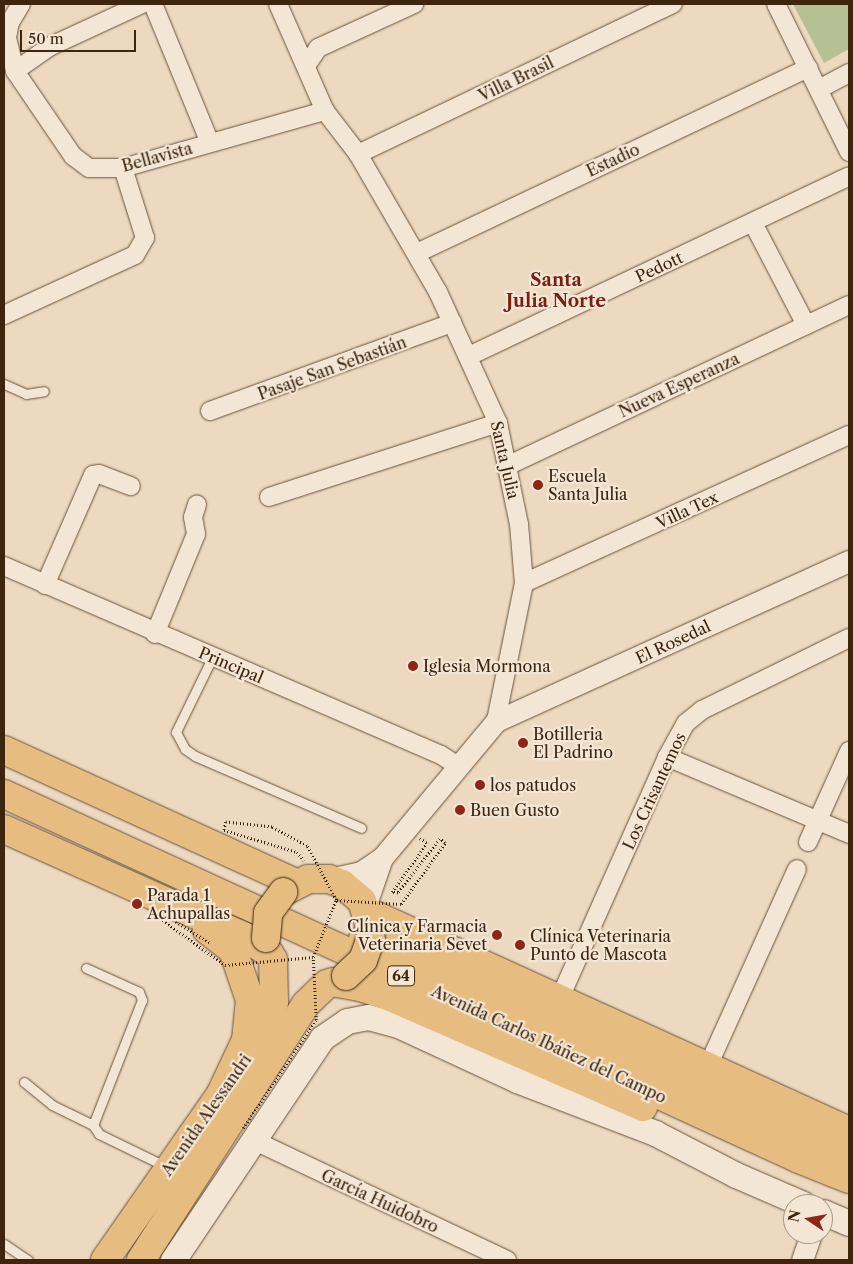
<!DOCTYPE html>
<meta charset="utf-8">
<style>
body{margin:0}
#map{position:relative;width:853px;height:1264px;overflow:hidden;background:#ecd9bf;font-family:"Libre Caslon Text",serif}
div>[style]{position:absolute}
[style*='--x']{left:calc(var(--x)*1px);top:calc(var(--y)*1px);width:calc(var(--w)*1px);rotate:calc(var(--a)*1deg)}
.green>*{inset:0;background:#b5c094}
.path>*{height:2.5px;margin-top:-1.25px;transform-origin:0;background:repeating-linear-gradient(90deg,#3d250e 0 1px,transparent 0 3.5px)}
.roads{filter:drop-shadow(0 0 1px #69523a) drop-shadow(0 0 1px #69523a)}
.service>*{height:9px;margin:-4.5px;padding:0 4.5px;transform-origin:4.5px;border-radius:4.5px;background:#f3e6d5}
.minor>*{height:18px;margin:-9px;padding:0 9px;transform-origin:9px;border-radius:9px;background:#f3e6d5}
.tertiary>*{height:21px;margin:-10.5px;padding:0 10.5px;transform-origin:10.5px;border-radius:10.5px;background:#f3e6d5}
.secondary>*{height:25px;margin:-12.5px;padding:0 12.5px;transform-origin:12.5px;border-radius:12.5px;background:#f3e6d5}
.primary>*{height:28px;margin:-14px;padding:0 14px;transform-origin:14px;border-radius:14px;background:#e6bc80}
.trunk>*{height:28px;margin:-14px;padding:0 14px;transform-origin:14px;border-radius:14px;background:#e6bc80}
.path-bridge>*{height:2.5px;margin-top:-1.25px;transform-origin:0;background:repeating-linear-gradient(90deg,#3d250e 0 1px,transparent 0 3.5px)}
.bridges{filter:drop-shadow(0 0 1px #3d250e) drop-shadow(0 0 1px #3d250e)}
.primary-bridge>*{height:28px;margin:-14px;padding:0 14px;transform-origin:14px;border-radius:14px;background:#e6bc80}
.dots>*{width:14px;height:14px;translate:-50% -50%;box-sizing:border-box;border:2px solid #f3e6d5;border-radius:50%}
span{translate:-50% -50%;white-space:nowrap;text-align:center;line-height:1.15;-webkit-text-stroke:4.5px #f3e6d5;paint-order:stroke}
.shield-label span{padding:1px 4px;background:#f3e6d5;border:1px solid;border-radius:4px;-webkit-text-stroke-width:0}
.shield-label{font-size:15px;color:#3d250e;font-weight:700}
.street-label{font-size:16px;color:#3d250e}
.poi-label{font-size:16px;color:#3d250e}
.left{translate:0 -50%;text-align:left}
.right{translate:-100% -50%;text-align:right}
.neighbourhood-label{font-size:18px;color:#7a1f14;font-weight:700}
.frame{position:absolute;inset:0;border:5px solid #3d250e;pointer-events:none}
.north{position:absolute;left:783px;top:1194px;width:50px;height:50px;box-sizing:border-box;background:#f3e6d5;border:1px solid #aa9985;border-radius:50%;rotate:282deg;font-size:14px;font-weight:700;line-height:20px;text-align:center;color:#3d250e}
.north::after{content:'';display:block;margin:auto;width:18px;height:22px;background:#8f2418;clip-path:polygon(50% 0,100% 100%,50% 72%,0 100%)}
.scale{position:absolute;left:20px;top:30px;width:116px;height:22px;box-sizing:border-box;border:2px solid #3d250e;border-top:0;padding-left:6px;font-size:15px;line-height:18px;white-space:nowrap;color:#3d250e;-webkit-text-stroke:4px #f3e6d5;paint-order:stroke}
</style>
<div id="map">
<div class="green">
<i style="clip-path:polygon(793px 4px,849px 4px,849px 49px,824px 63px)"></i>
</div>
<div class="path">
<i style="--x:420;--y:838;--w:9;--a:36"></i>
<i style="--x:297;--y:852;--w:11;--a:49"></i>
</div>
<div class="roads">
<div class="service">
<i style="--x:4;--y:384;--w:24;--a:24"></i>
<i style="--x:26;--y:394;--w:18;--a:-9"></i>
<i style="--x:213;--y:656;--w:85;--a:116"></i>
<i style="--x:176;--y:732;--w:19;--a:62"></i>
<i style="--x:185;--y:749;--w:12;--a:35"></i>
<i style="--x:195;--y:756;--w:181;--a:23.4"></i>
<i style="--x:86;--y:968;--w:58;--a:24.4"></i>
<i style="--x:139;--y:992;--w:9;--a:69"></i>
<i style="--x:142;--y:1000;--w:134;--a:111.4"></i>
<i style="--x:93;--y:1125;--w:11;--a:56"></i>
<i style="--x:99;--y:1134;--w:76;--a:25.9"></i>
<i style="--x:24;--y:1082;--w:36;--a:39"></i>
<i style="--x:52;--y:1105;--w:46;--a:26"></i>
<i style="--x:4;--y:1244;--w:29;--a:34"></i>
</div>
<div class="minor">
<i style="--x:21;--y:4;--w:21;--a:121"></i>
<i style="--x:10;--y:22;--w:16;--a:101"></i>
<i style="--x:7;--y:38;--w:34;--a:76"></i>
<i style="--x:15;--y:71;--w:103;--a:55.7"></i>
<i style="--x:73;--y:156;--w:20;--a:37"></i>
<i style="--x:89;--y:168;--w:34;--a:0"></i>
<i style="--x:123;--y:168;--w:210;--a:-15.8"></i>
<i style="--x:153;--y:4;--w:150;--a:67.7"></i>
<i style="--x:278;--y:4;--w:117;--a:66.3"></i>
<i style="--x:325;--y:111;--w:54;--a:52.5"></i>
<i style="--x:358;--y:154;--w:160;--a:59.9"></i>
<i style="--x:438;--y:292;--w:144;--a:65.4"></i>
<i style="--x:498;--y:423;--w:103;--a:78.3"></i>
<i style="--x:519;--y:524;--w:59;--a:85.2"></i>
<i style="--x:524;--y:583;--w:141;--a:101.5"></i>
<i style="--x:776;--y:4;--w:165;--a:63.7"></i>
<i style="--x:306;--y:66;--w:22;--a:-56"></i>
<i style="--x:318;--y:48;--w:106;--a:-24.6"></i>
<i style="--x:15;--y:71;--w:42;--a:-35.2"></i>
<i style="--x:49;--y:47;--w:102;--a:-24.8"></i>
<i style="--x:819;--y:89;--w:34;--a:-28"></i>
<i style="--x:358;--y:154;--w:349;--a:-25.5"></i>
<i style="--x:753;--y:223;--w:115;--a:62.5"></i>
<i style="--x:417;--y:253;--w:433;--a:-25.3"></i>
<i style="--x:4;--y:315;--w:144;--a:-24.6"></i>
<i style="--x:135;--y:255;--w:20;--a:-60"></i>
<i style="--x:145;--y:238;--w:73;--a:-107.4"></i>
<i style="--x:469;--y:356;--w:420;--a:-25.3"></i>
<i style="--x:210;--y:411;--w:258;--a:-20"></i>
<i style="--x:509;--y:465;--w:376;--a:-25.2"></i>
<i style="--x:269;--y:497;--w:241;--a:-17.9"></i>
<i style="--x:4;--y:566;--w:476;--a:23.4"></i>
<i style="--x:441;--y:755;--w:20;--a:33"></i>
<i style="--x:524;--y:583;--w:357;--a:-24.5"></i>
<i style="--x:45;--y:585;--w:120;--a:-66.4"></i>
<i style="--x:93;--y:475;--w:6;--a:-9"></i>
<i style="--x:99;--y:474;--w:34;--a:21"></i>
<i style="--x:155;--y:634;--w:108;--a:-67.7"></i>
<i style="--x:196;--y:534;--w:17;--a:-100"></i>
<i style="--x:193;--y:517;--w:13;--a:-72"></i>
<i style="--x:667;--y:757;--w:198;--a:22.9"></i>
<i style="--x:808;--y:842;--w:100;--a:-65.7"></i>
<i style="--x:559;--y:1000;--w:266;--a:-66"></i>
<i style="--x:667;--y:757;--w:39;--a:-61"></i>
<i style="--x:686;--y:723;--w:21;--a:-39"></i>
<i style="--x:702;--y:710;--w:164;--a:-26.1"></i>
<i style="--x:708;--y:1066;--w:216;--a:-65.7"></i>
<i style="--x:253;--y:1140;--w:281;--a:25.3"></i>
</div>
<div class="tertiary">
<i style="--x:329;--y:879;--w:33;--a:-12"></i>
<i style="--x:361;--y:872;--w:25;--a:-34"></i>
<i style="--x:382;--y:858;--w:178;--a:-50.2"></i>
<i style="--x:496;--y:721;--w:388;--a:-24.4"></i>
<i style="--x:365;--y:907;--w:52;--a:-70.9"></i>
<i style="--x:802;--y:1260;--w:28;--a:-71"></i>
</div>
<div class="secondary">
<i style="--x:823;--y:1212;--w:28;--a:23"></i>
<i style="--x:173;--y:1260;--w:267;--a:-56.1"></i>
<i style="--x:322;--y:1038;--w:30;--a:-34"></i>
<i style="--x:347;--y:1021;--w:21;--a:-11"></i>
<i style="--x:368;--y:1017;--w:31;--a:15"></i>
<i style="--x:398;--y:1025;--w:131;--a:24.8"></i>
<i style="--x:517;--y:1080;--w:148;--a:21"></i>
<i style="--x:655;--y:1133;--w:91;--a:27.4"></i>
<i style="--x:736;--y:1175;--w:73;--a:23.4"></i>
</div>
<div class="primary">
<i style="--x:283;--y:892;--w:28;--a:-27"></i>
<i style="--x:308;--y:879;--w:21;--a:0"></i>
<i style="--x:329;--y:879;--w:14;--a:21"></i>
<i style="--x:342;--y:884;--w:26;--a:40"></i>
<i style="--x:362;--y:901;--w:30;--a:73"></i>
<i style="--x:368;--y:912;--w:529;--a:24.48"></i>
<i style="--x:105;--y:1260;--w:262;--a:-55.1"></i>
<i style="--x:255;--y:1045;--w:47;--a:-66.2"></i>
<i style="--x:274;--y:1002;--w:43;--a:-91.3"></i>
<i style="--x:141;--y:1260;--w:305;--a:-57.2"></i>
<i style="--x:306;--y:1004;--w:29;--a:-44"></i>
</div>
<div class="trunk">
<i style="--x:4;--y:750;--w:321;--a:24.5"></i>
<i style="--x:4;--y:794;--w:875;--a:24.66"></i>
<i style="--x:799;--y:1159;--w:54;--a:21.8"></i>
<i style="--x:4;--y:829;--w:264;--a:24.1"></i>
<i style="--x:245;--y:937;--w:30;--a:34"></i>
<i style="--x:207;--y:930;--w:33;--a:38"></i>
<i style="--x:233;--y:950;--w:53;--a:71.2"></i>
<i style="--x:250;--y:1000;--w:40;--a:95.7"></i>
<i style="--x:246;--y:1040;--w:71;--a:115.1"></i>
<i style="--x:363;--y:939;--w:531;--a:23.77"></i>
<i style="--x:332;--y:982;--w:28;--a:10"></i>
<i style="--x:360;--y:987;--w:32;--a:18"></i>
<i style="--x:390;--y:997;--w:276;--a:23.5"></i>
</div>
</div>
<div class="path-bridge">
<i style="--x:337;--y:900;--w:64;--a:3.6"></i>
<i style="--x:401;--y:904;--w:75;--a:-54.2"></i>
<i style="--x:445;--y:843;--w:6;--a:-141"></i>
<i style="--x:440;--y:839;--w:68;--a:127.9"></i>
<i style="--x:398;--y:893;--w:6;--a:-171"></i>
<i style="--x:392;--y:892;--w:60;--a:-54.5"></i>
<i style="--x:209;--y:943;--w:58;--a:-147.7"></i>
<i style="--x:160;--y:912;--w:5;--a:127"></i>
<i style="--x:157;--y:916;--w:84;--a:35.8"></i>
<i style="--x:225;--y:965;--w:88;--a:-5.2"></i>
<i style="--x:313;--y:957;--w:61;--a:-68"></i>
<i style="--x:336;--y:900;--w:61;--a:-118.2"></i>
<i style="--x:307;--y:846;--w:40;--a:-152"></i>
<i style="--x:272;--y:827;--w:46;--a:-173.8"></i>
<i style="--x:226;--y:822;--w:8;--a:104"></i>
<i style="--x:224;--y:830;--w:76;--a:16.8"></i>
<i style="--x:243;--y:1128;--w:130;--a:-55.9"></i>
<i style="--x:316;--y:1020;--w:63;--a:-92.7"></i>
</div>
<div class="bridges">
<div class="primary-bridge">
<i style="--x:266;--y:938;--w:25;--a:-85"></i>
<i style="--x:268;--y:913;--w:26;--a:-54"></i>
<i style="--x:346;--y:976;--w:23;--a:-43"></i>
<i style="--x:363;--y:960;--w:23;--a:-70"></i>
</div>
</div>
<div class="dots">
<i style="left:538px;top:485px;background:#8f2418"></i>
<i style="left:413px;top:666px;background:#8f2418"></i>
<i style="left:523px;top:743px;background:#8f2418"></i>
<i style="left:480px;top:785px;background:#8f2418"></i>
<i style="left:460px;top:810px;background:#8f2418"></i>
<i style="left:137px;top:904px;background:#8f2418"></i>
<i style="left:497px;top:935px;background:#8f2418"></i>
<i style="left:520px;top:945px;background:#8f2418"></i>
</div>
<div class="shield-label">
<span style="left:401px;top:976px">64</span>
</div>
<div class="street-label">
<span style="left:516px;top:79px;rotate:-26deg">Villa Brasil</span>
<span style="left:157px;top:157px;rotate:-15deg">Bellavista</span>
<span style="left:613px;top:160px;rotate:-25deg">Estadio</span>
<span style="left:659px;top:267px;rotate:-25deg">Pedott</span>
<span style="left:332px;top:368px;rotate:-20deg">Pasaje San Sebastián</span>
<span style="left:679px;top:385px;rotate:-25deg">Nueva Esperanza</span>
<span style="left:505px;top:460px;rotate:77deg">Santa Julia</span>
<span style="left:687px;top:510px;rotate:-25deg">Villa Tex</span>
<span style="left:673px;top:642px;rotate:-25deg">El Rosedal</span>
<span style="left:231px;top:665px;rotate:23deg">Principal</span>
<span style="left:654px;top:791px;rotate:-65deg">Los Crisantemos</span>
<span style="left:549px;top:1044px;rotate:25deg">Avenida Carlos Ibáñez del Campo</span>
<span style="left:206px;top:1115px;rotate:-55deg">Avenida Alessandri</span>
<span style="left:380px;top:1201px;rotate:25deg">García Huidobro</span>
</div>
<div class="poi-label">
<span class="left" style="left:548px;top:485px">Escuela<br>Santa Julia</span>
<span class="left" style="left:423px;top:666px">Iglesia Mormona</span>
<span class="left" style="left:533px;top:743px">Botilleria<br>El Padrino</span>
<span class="left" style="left:490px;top:785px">los patudos</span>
<span class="left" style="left:470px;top:810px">Buen Gusto</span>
<span class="left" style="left:147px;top:904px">Parada 1<br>Achupallas</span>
<span class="right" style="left:487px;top:935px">Clínica y Farmacia<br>Veterinaria Sevet</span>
<span class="left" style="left:530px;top:945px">Clínica Veterinaria<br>Punto de Mascota</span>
</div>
<div class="neighbourhood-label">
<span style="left:556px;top:291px">Santa<br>Julia Norte</span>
</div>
<div class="frame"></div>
<div class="north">N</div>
<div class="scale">50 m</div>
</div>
